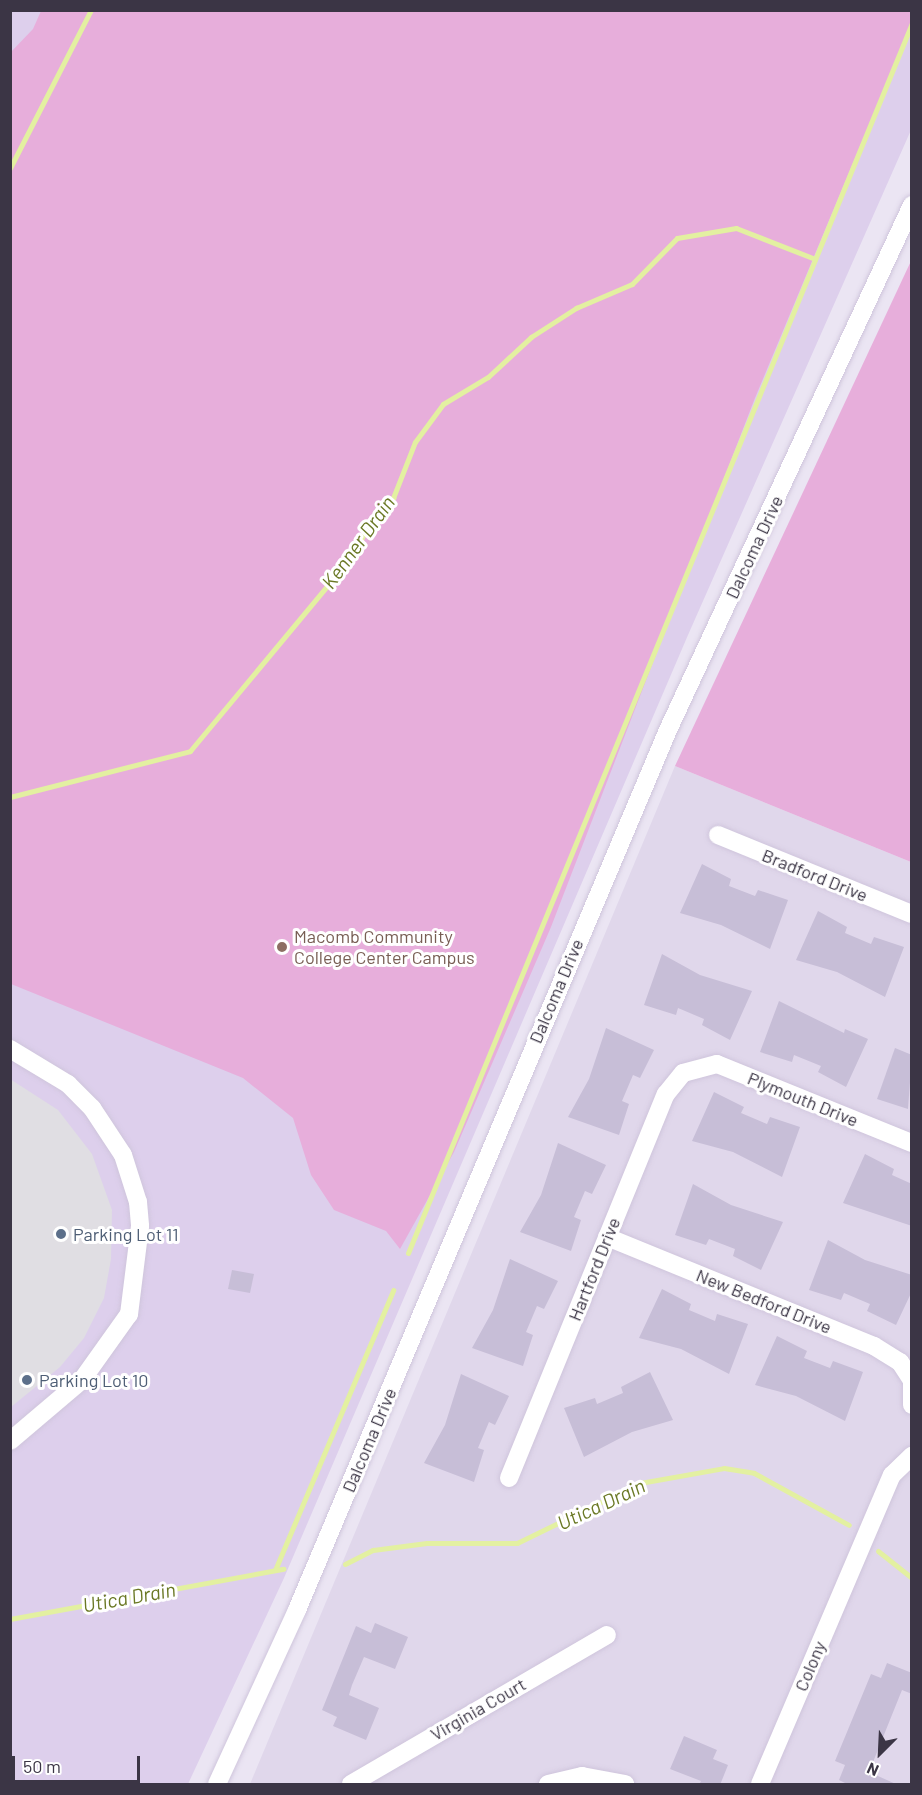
<!DOCTYPE html>
<style>
body{margin:0}
#map{position:relative;width:922px;height:1795px;overflow:hidden;background:#ebe5f3;font-family:Barlow,sans-serif}
div>[style]{position:absolute}
[style*='--x']{left:calc(var(--x)*1px);top:calc(var(--y)*1px);width:calc(var(--w)*1px);rotate:calc(var(--a)*1deg)}
.residential>*{inset:0;background:#e0d7eb}
.education>*{inset:0;background:#ddcfec}
.green>*{inset:0;background:#e7aedb}
.parking>*{inset:0;background:#e0dee3}
.stream>*{height:5px;margin:-2.5px;padding:0 2.5px;transform-origin:2.5px;border-radius:2.5px;background:#e3f0a1}
.building>*{inset:0;background:#c7bed7}
.roads{filter:drop-shadow(0 0 2px #cfc5dc) drop-shadow(0 0 2px #cfc5dc)}
.minor>*{height:18px;margin:-9px;padding:0 9px;transform-origin:9px;border-radius:9px;background:#fff}
.dots>*{width:16px;height:16px;translate:-50% -50%;box-sizing:border-box;border:3px solid #fff;border-radius:50%}
span{translate:-50% -50%;white-space:nowrap;text-align:center;line-height:1.15;-webkit-text-stroke:6px #fff;paint-order:stroke}
.street-label{font-size:18px;color:#3b3545}
.education-label{font-size:18px;color:#785e54}
.left{translate:0 -50%;text-align:left}
.service-label{font-size:18px;color:#4e5e75}
.water-label{font-size:20px;color:#6a7824;font-style:italic}
.frame{position:absolute;inset:0;border:12px solid #3b3545;pointer-events:none}
.north{position:absolute;left:850px;top:1723px;width:60px;height:60px;-webkit-text-stroke:4px #fff;paint-order:stroke;rotate:204deg;font-size:16px;font-weight:700;line-height:24px;text-align:center;color:#3b3545}
.north::after{content:'';display:block;margin:auto;width:21px;height:27px;background:#3b3545;clip-path:polygon(50% 0,100% 100%,50% 72%,0 100%)}
.scale{position:absolute;left:12px;top:1756px;width:128px;height:27px;box-sizing:border-box;border:3px solid #3b3545;border-top:0;padding-left:8px;font-size:18px;line-height:21px;white-space:nowrap;color:#3b3545;-webkit-text-stroke:4px #fff;paint-order:stroke}
</style>
<div id="map">
<div class="residential">
<i style="clip-path:polygon(675px 766px,911px 862px,911px 1784px,250px 1784px)"></i>
</div>
<div class="education">
<i style="clip-path:polygon(11px 11px,911px 11px,911px 130px,688px 635px,284px 1578px,188px 1784px,11px 1784px)"></i>
</div>
<div class="green">
<i style="clip-path:polygon(41px 11px,911px 11px,911px 24px,755px 398px,551px 927px,454px 1152px,400px 1249px,386px 1231px,334px 1210px,311px 1175px,293px 1118px,243px 1078px,11px 984px,10px 53px,33px 29px)"></i>
<i style="clip-path:polygon(911px 261px,911px 862px,675px 766px)"></i>
</div>
<div class="parking">
<i style="clip-path:polygon(10px 1079px,58px 1110px,92px 1154px,112px 1210px,111px 1259px,104px 1298px,84px 1338px,60px 1367px,11px 1407px)"></i>
</div>
<div class="stream">
<i style="--x:10;--y:168;--w:178;--a:-62.9"></i>
<i style="--x:10;--y:797;--w:186;--a:-14.3"></i>
<i style="--x:190;--y:751;--w:255;--a:-50.3"></i>
<i style="--x:353;--y:555;--w:33;--a:-63"></i>
<i style="--x:368;--y:526;--w:38;--a:-48"></i>
<i style="--x:393;--y:498;--w:60;--a:-68.6"></i>
<i style="--x:415;--y:442;--w:47;--a:-53.6"></i>
<i style="--x:443;--y:404;--w:52;--a:-31"></i>
<i style="--x:488;--y:377;--w:59;--a:-42.9"></i>
<i style="--x:531;--y:337;--w:54;--a:-32.8"></i>
<i style="--x:576;--y:308;--w:61;--a:-23.2"></i>
<i style="--x:632;--y:284;--w:64;--a:-45.6"></i>
<i style="--x:677;--y:238;--w:60;--a:-9.6"></i>
<i style="--x:736;--y:228;--w:85;--a:21.4"></i>
<i style="--x:408;--y:1253;--w:1329;--a:-67.72"></i>
<i style="--x:878;--y:1551;--w:43;--a:38.5"></i>
<i style="--x:345;--y:1564;--w:31;--a:-27"></i>
<i style="--x:373;--y:1550;--w:54;--a:-7.4"></i>
<i style="--x:427;--y:1543;--w:90;--a:0"></i>
<i style="--x:517;--y:1543;--w:137;--a:-26"></i>
<i style="--x:640;--y:1483;--w:85;--a:-10.1"></i>
<i style="--x:724;--y:1468;--w:30;--a:9"></i>
<i style="--x:754;--y:1473;--w:108;--a:28.7"></i>
<i style="--x:275;--y:1570;--w:304;--a:-67.1"></i>
<i style="--x:10;--y:1619;--w:278;--a:-10.4"></i>
</div>
<div class="building">
<i style="clip-path:polygon(702px 864px,731px 879px,729px 886px,755px 896px,758px 890px,788px 900px,770px 949px,721px 925px,680px 913px)"></i>
<i style="clip-path:polygon(818px 911px,847px 927px,845px 933px,871px 944px,874px 937px,904px 947px,885px 997px,837px 972px,796px 960px)"></i>
<i style="clip-path:polygon(662px 954px,700px 975px,752px 991px,730px 1040px,702px 1025px,704px 1019px,678px 1008px,676px 1015px,644px 1005px)"></i>
<i style="clip-path:polygon(779px 1001px,844px 1033px,845px 1029px,868px 1039px,846px 1087px,818px 1072px,821px 1066px,794px 1055px,792px 1062px,760px 1052px)"></i>
<i style="clip-path:polygon(606px 1028px,654px 1050px,640px 1078px,633px 1075px,622px 1101px,629px 1104px,619px 1135px,568px 1117px,589px 1079px)"></i>
<i style="clip-path:polygon(895px 1048px,912px 1055px,908px 1109px,877px 1099px)"></i>
<i style="clip-path:polygon(714px 1092px,744px 1107px,741px 1113px,767px 1124px,770px 1117px,800px 1127px,782px 1177px,733px 1152px,692px 1141px)"></i>
<i style="clip-path:polygon(558px 1143px,606px 1165px,592px 1194px,585px 1191px,574px 1217px,581px 1220px,571px 1251px,520px 1232px,541px 1195px)"></i>
<i style="clip-path:polygon(865px 1154px,894px 1169px,892px 1175px,912px 1184px,912px 1226px,843px 1203px)"></i>
<i style="clip-path:polygon(693px 1184px,731px 1205px,783px 1222px,761px 1270px,733px 1256px,735px 1249px,709px 1239px,706px 1245px,675px 1235px)"></i>
<i style="clip-path:polygon(828px 1240px,865px 1260px,912px 1275px,912px 1291px,896px 1325px,867px 1311px,870px 1304px,844px 1293px,841px 1300px,809px 1290px)"></i>
<i style="clip-path:polygon(510px 1259px,558px 1281px,544px 1309px,537px 1306px,526px 1332px,533px 1335px,523px 1366px,472px 1348px,493px 1310px)"></i>
<i style="clip-path:polygon(232px 1270px,254px 1274px,250px 1293px,228px 1289px)"></i>
<i style="clip-path:polygon(662px 1289px,691px 1304px,689px 1310px,715px 1321px,717px 1314px,748px 1324px,729px 1374px,681px 1349px,639px 1338px)"></i>
<i style="clip-path:polygon(777px 1336px,807px 1351px,804px 1358px,830px 1368px,833px 1361px,863px 1372px,845px 1421px,796px 1396px,755px 1385px)"></i>
<i style="clip-path:polygon(650px 1372px,673px 1420px,632px 1432px,584px 1457px,564px 1408px,595px 1398px,597px 1404px,623px 1393px,621px 1387px)"></i>
<i style="clip-path:polygon(461px 1374px,509px 1396px,495px 1425px,489px 1422px,478px 1448px,484px 1450px,474px 1482px,424px 1463px,445px 1425px)"></i>
<i style="clip-path:polygon(375px 1623px,408px 1637px,395px 1669px,364px 1657px,352px 1685px,349px 1695px,379px 1708px,366px 1740px,333px 1726px,337px 1717px,322px 1710px,356px 1626px,371px 1633px)"></i>
<i style="clip-path:polygon(887px 1663px,912px 1673px,912px 1694px,902px 1690px,869px 1772px,898px 1785px,849px 1785px,839px 1780px,845px 1765px,835px 1761px,871px 1674px,881px 1678px)"></i>
<i style="clip-path:polygon(684px 1736px,717px 1750px,713px 1759px,728px 1765px,720px 1785px,699px 1785px,701px 1781px,670px 1769px)"></i>
</div>
<div class="roads">
<div class="minor">
<i style="--x:718;--y:835;--w:209;--a:22.2"></i>
<i style="--x:10;--y:1049;--w:68;--a:31.1"></i>
<i style="--x:68;--y:1084;--w:34;--a:45"></i>
<i style="--x:92;--y:1108;--w:56;--a:56.6"></i>
<i style="--x:123;--y:1155;--w:49;--a:72.3"></i>
<i style="--x:138;--y:1202;--w:24;--a:85"></i>
<i style="--x:140;--y:1226;--w:89;--a:97.1"></i>
<i style="--x:129;--y:1314;--w:81;--a:125.5"></i>
<i style="--x:82;--y:1380;--w:94;--a:139.7"></i>
<i style="--x:607;--y:1237;--w:288;--a:22.2"></i>
<i style="--x:874;--y:1346;--w:31;--a:32"></i>
<i style="--x:900;--y:1362;--w:20;--a:57"></i>
<i style="--x:912;--y:1380;--w:25;--a:90"></i>
<i style="--x:509;--y:1478;--w:415;--a:-67.8"></i>
<i style="--x:666;--y:1094;--w:27;--a:-51"></i>
<i style="--x:683;--y:1073;--w:35;--a:-15"></i>
<i style="--x:717;--y:1064;--w:210;--a:22.1"></i>
<i style="--x:217;--y:1784;--w:192;--a:-65.3"></i>
<i style="--x:297;--y:1610;--w:955;--a:-67.14"></i>
<i style="--x:668;--y:730;--w:579;--a:-65.07"></i>
<i style="--x:351;--y:1784;--w:296;--a:-30.2"></i>
<i style="--x:548;--y:1784;--w:35;--a:-13"></i>
<i style="--x:582;--y:1776;--w:44;--a:10.5"></i>
<i style="--x:760;--y:1784;--w:336;--a:-66.9"></i>
<i style="--x:892;--y:1475;--w:28;--a:-44"></i>
</div>
</div>
<div class="dots">
<i style="left:282px;top:947px;background:#8d6e63"></i>
<i style="left:61px;top:1234px;background:#5c6f8a"></i>
<i style="left:27px;top:1380px;background:#5c6f8a"></i>
</div>
<div class="street-label">
<span style="left:754px;top:547px;rotate:-65deg">Dalcoma Drive</span>
<span style="left:815px;top:875px;rotate:22deg">Bradford Drive</span>
<span style="left:556px;top:991px;rotate:-67deg">Dalcoma Drive</span>
<span style="left:803px;top:1099px;rotate:22deg">Plymouth Drive</span>
<span style="left:594px;top:1269px;rotate:-68deg">Hartford Drive</span>
<span style="left:764px;top:1301px;rotate:22deg">New Bedford Drive</span>
<span style="left:369px;top:1440px;rotate:-67deg">Dalcoma Drive</span>
<span style="left:810px;top:1666px;rotate:-67deg">Colony</span>
<span style="left:478px;top:1709px;rotate:-30deg">Virginia Court</span>
</div>
<div class="education-label">
<span class="left" style="left:294px;top:947px">Macomb Community<br>College Center Campus</span>
</div>
<div class="service-label">
<span class="left" style="left:73px;top:1234px">Parking Lot 11</span>
<span class="left" style="left:39px;top:1380px">Parking Lot 10</span>
</div>
<div class="water-label">
<span style="left:358px;top:542px;rotate:-54deg">Kenner Drain</span>
<span style="left:601px;top:1504px;rotate:-25deg">Utica Drain</span>
<span style="left:129px;top:1597px;rotate:-10deg">Utica Drain</span>
</div>
<div class="frame"></div>
<div class="north">N</div>
<div class="scale">50 m</div>
</div>
